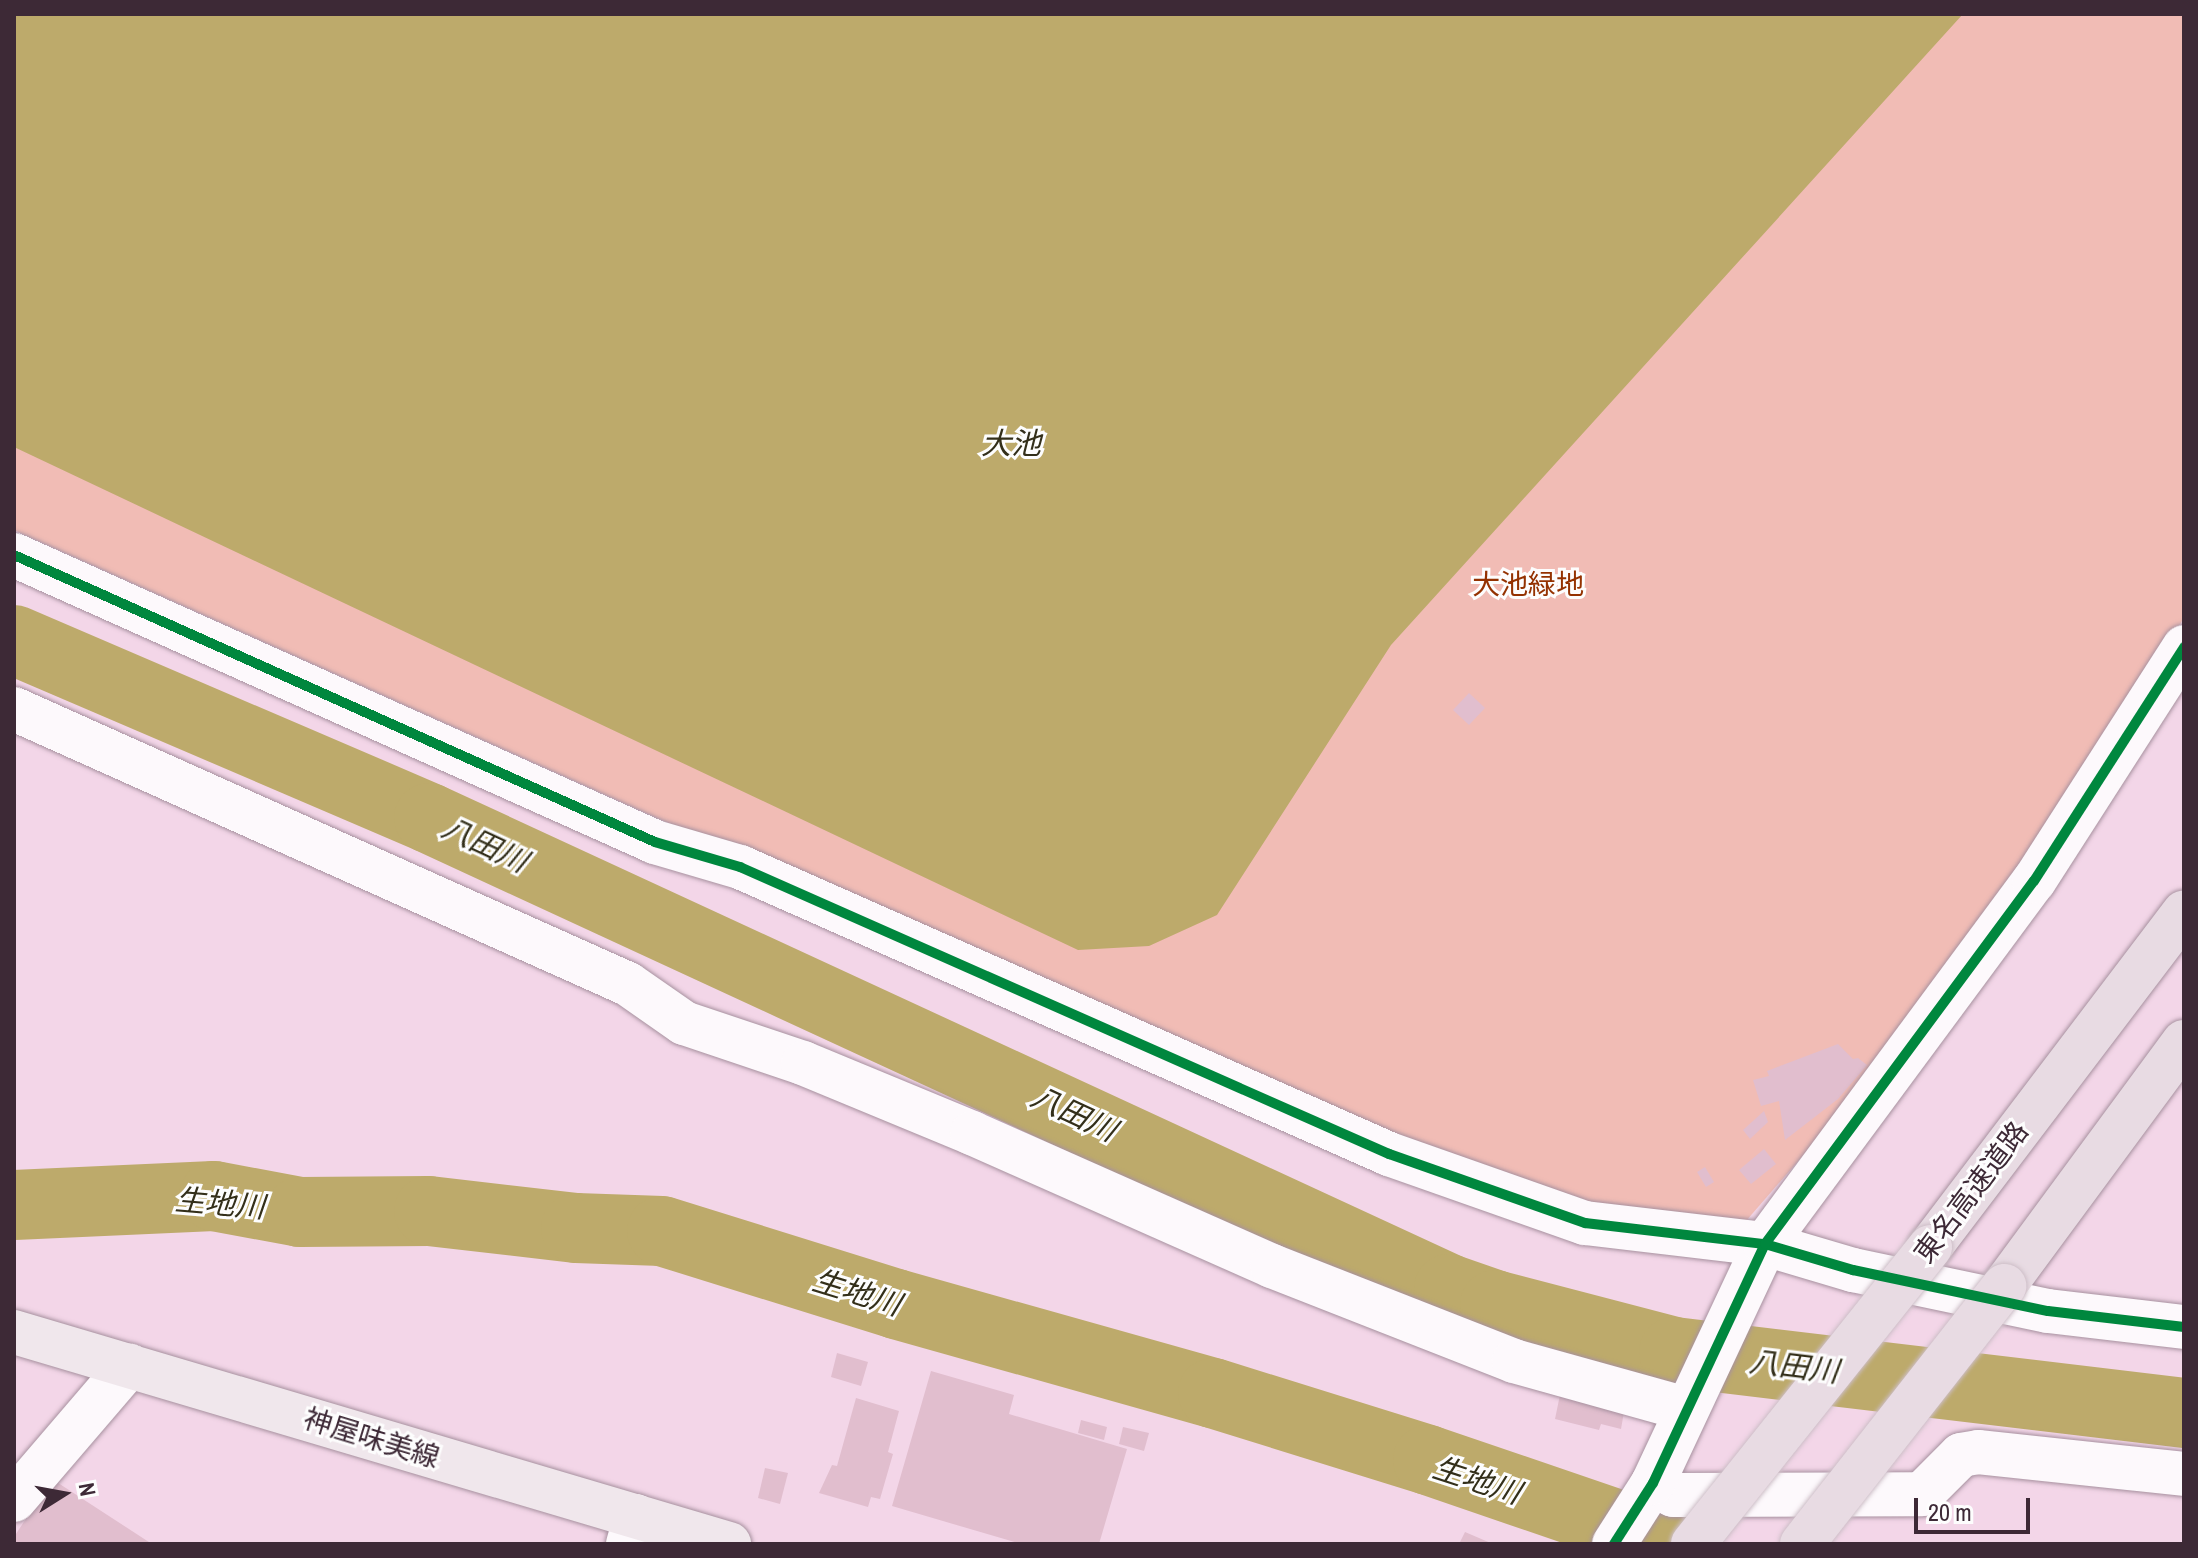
<!DOCTYPE html>
<meta charset="utf-8">
<style>
body{margin:0}
#map{position:relative;width:2198px;height:1558px;overflow:hidden;background:#f3d6e8;font-family:"Archivo Narrow","Noto Sans JP",sans-serif}
div>[style]{position:absolute}
[style*='--x']{left:calc(var(--x)*1px);top:calc(var(--y)*1px);width:calc(var(--w)*1px);rotate:calc(var(--a)*1deg)}
.green>*{inset:0;background:#f1bcb5}
.water>*{inset:0;background:#bdaa6b}
.river>*{height:70px;margin:-35px;padding:0 35px;transform-origin:35px;border-radius:35px;background:#bdaa6b}
.building>*{inset:0;background:#e1bece}
.roads{filter:drop-shadow(0 0 2px #a7919f) drop-shadow(0 0 2px #a7919f)}
.minor>*{height:44px;margin:-22px;padding:0 22px;transform-origin:22px;border-radius:22px;background:#fdf9fc}
.major>*{height:44px;margin:-22px;padding:0 22px;transform-origin:22px;border-radius:22px;background:#f0e7ec}
.highway>*{height:44px;margin:-22px;padding:0 22px;transform-origin:22px;border-radius:22px;background:#e8dbe3}
.bridges{filter:drop-shadow(0 0 2px #cdbec7) drop-shadow(0 0 2px #cdbec7)}
.highway-bridge>*{height:44px;margin:-22px;padding:0 22px;transform-origin:22px;border-radius:22px;background:#e8dbe3}
.cycleway>*{height:10px;margin:-5px;padding:0 5px;transform-origin:5px;border-radius:5px;background:#00873e}
span{translate:-50% -50%;white-space:nowrap;text-align:center;line-height:1.15;-webkit-text-stroke:6px #fdfdfd;paint-order:stroke}
.park-label{font-size:28px;color:#943201}
.street-label{font-size:28px;color:#3d2936}
.water-label{font-size:30px;color:#332f1a;font-style:italic}
.frame{position:absolute;inset:0;border:16px solid #3d2936;pointer-events:none}
.north{position:absolute;left:24px;top:1454px;width:80px;height:80px;-webkit-text-stroke:6px #fdfdfd;paint-order:stroke;rotate:79deg;font-size:22px;font-weight:700;line-height:32px;text-align:center;color:#3d2936}
.north::after{content:'';display:block;margin:auto;width:28px;height:36px;background:#3d2936;clip-path:polygon(50% 0,100% 100%,50% 72%,0 100%)}
.scale{position:absolute;left:1914px;top:1498px;width:116px;height:36px;box-sizing:border-box;border:4px solid #3d2936;border-top:0;padding-left:10px;font-size:24px;line-height:28px;white-space:nowrap;color:#3d2936;-webkit-text-stroke:6px #fdfdfd;paint-order:stroke}
</style>
<div id="map">
<div class="green">
<i style="clip-path:polygon(14px 14px,2184px 14px,2184px 618px,2022px 870px,1871px 1077px,1733px 1236px,1587px 1211px,1178px 1051px,14px 530px)"></i>
</div>
<div class="water">
<i style="clip-path:polygon(14px 14px,1963px 14px,1391px 645px,1217px 915px,1149px 946px,1078px 950px,14px 447px)"></i>
</div>
<div class="river">
<i style="--x:14;--y:640;--w:452;--a:23.2"></i>
<i style="--x:429;--y:818;--w:1123;--a:24.79"></i>
<i style="--x:1449;--y:1289;--w:49;--a:19.2"></i>
<i style="--x:1495;--y:1305;--w:185;--a:14.7"></i>
<i style="--x:1674;--y:1352;--w:514;--a:6.82"></i>
<i style="--x:14;--y:1205;--w:200;--a:-2.6"></i>
<i style="--x:214;--y:1196;--w:87;--a:10.5"></i>
<i style="--x:300;--y:1212;--w:129;--a:-0.4"></i>
<i style="--x:429;--y:1211;--w:148;--a:6.6"></i>
<i style="--x:576;--y:1228;--w:86;--a:2"></i>
<i style="--x:662;--y:1231;--w:245;--a:17.3"></i>
<i style="--x:896;--y:1304;--w:329;--a:15.7"></i>
<i style="--x:1213;--y:1393;--w:225;--a:17.3"></i>
<i style="--x:1428;--y:1460;--w:260;--a:18.9"></i>
</div>
<div class="building">
<i style="clip-path:polygon(1469px 693px,1485px 708px,1469px 725px,1453px 710px)"></i>
<i style="clip-path:polygon(1838px 1044px,1853px 1059px,1858px 1058px,1867px 1065px,1838px 1099px,1785px 1140px,1779px 1101px,1761px 1106px,1753px 1080px,1769px 1076px,1767px 1071px)"></i>
<i style="clip-path:polygon(1764px 1111px,1768px 1122px,1750px 1139px,1743px 1130px)"></i>
<i style="clip-path:polygon(1764px 1149px,1776px 1164px,1751px 1184px,1739px 1170px)"></i>
<i style="clip-path:polygon(1705px 1167px,1714px 1182px,1706px 1187px,1697px 1172px)"></i>
<i style="clip-path:polygon(837px 1353px,868px 1362px,861px 1386px,831px 1377px)"></i>
<i style="clip-path:polygon(931px 1371px,1014px 1395px,1009px 1414px,1127px 1449px,1099px 1544px,1021px 1544px,892px 1506px)"></i>
<i style="clip-path:polygon(1561px 1390px,1624px 1412px,1621px 1429px,1601px 1424px,1599px 1430px,1555px 1419px)"></i>
<i style="clip-path:polygon(856px 1398px,899px 1411px,888px 1452px,893px 1454px,880px 1499px,871px 1497px,868px 1507px,819px 1493px,832px 1465px,837px 1466px)"></i>
<i style="clip-path:polygon(1081px 1420px,1107px 1427px,1104px 1440px,1078px 1433px)"></i>
<i style="clip-path:polygon(1123px 1427px,1149px 1433px,1144px 1451px,1119px 1444px)"></i>
<i style="clip-path:polygon(765px 1468px,788px 1473px,780px 1504px,758px 1498px)"></i>
<i style="clip-path:polygon(52px 1479px,152px 1544px,14px 1544px,14px 1537px)"></i>
<i style="clip-path:polygon(1465px 1532px,1493px 1544px,1459px 1544px)"></i>
</div>
<div class="roads">
<div class="minor">
<i style="--x:14;--y:555;--w:702;--a:24.12"></i>
<i style="--x:655;--y:842;--w:89;--a:16.4"></i>
<i style="--x:740;--y:867;--w:710;--a:23.86"></i>
<i style="--x:1389;--y:1154;--w:208;--a:19.4"></i>
<i style="--x:1585;--y:1223;--w:181;--a:6.7"></i>
<i style="--x:1765;--y:1244;--w:92;--a:16.5"></i>
<i style="--x:1853;--y:1270;--w:199;--a:11.9"></i>
<i style="--x:2048;--y:1311;--w:137;--a:6.7"></i>
<i style="--x:14;--y:709;--w:673;--a:24.13"></i>
<i style="--x:628;--y:984;--w:68;--a:34.9"></i>
<i style="--x:684;--y:1023;--w:126;--a:18.6"></i>
<i style="--x:803;--y:1063;--w:183;--a:22.5"></i>
<i style="--x:972;--y:1133;--w:328;--a:23.9"></i>
<i style="--x:1272;--y:1266;--w:260;--a:21.4"></i>
<i style="--x:1514;--y:1361;--w:179;--a:15.6"></i>
<i style="--x:1653;--y:1483;--w:23;--a:31"></i>
<i style="--x:1673;--y:1495;--w:249;--a:-0.2"></i>
<i style="--x:1922;--y:1494;--w:55;--a:-45"></i>
<i style="--x:1961;--y:1455;--w:17;--a:-10"></i>
<i style="--x:1978;--y:1452;--w:207;--a:6.1"></i>
<i style="--x:14;--y:1500;--w:177;--a:-49.4"></i>
<i style="--x:628;--y:1544;--w:29;--a:-74"></i>
<i style="--x:1614;--y:1544;--w:72;--a:-57.4"></i>
<i style="--x:1653;--y:1483;--w:264;--a:-64.9"></i>
<i style="--x:1765;--y:1244;--w:452;--a:-53.5"></i>
<i style="--x:2034;--y:881;--w:278;--a:-57.3"></i>
</div>
<div class="major">
<i style="--x:14;--y:1332;--w:746;--a:16.52"></i>
</div>
<div class="highway">
<i style="--x:1930;--y:1247;--w:420;--a:-52.8"></i>
<i style="--x:2004;--y:1286;--w:303;--a:-53.6"></i>
</div>
</div>
<div class="bridges">
<div class="highway-bridge">
<i style="--x:1693;--y:1544;--w:380;--a:-51.4"></i>
<i style="--x:1802;--y:1544;--w:328;--a:-51.9"></i>
</div>
</div>
<div class="cycleway">
<i style="--x:14;--y:555;--w:702;--a:24.12"></i>
<i style="--x:655;--y:842;--w:89;--a:16.4"></i>
<i style="--x:740;--y:867;--w:710;--a:23.86"></i>
<i style="--x:1389;--y:1154;--w:208;--a:19.4"></i>
<i style="--x:1585;--y:1223;--w:181;--a:6.7"></i>
<i style="--x:1765;--y:1244;--w:92;--a:16.5"></i>
<i style="--x:1853;--y:1270;--w:199;--a:11.9"></i>
<i style="--x:2048;--y:1311;--w:137;--a:6.7"></i>
<i style="--x:1614;--y:1544;--w:72;--a:-57.4"></i>
<i style="--x:1653;--y:1483;--w:264;--a:-64.9"></i>
<i style="--x:1765;--y:1244;--w:452;--a:-53.5"></i>
<i style="--x:2034;--y:881;--w:278;--a:-57.3"></i>
</div>
<div class="park-label">
<span style="left:1528px;top:584px">大池緑地</span>
</div>
<div class="street-label">
<span style="left:1971px;top:1192px;rotate:-53deg">東名高速道路</span>
<span style="left:372px;top:1438px;rotate:17deg">神屋味美線</span>
</div>
<div class="water-label">
<span style="left:1011px;top:443px">大池</span>
<span style="left:485px;top:844px;rotate:25deg">八田川</span>
<span style="left:1074px;top:1113px;rotate:25deg">八田川</span>
<span style="left:220px;top:1203px;rotate:5deg">生地川</span>
<span style="left:857px;top:1292px;rotate:17deg">生地川</span>
<span style="left:1794px;top:1366px;rotate:7deg">八田川</span>
<span style="left:1477px;top:1480px;rotate:18deg">生地川</span>
</div>
<div class="frame"></div>
<div class="north">N</div>
<div class="scale">20 m</div>
</div>
